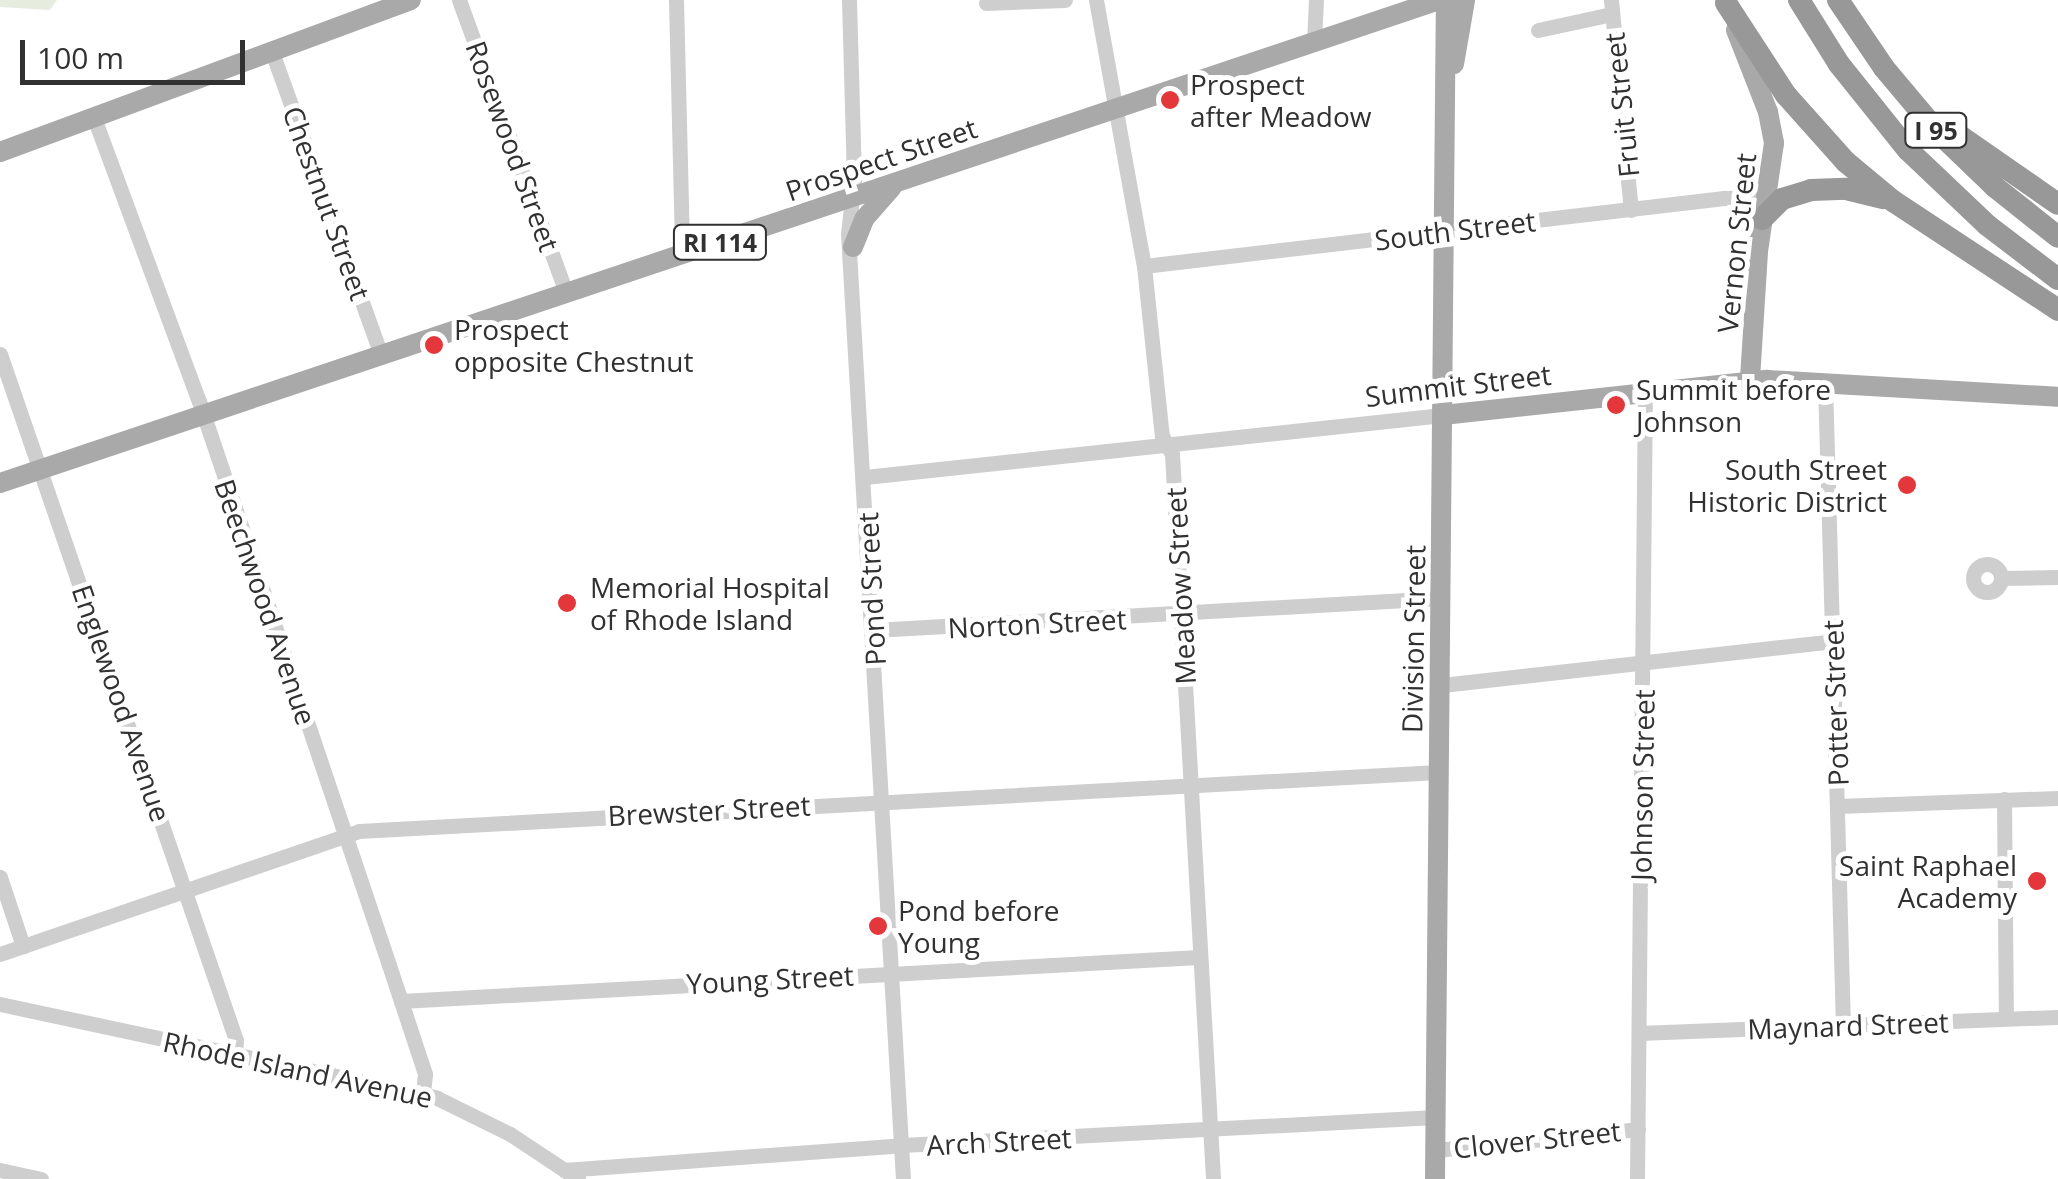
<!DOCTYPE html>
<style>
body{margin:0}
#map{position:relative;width:2058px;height:1179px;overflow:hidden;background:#fff;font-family:"Open Sans",sans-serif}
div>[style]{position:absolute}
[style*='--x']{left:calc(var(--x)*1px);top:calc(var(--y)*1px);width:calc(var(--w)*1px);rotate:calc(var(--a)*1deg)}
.green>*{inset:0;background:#e6eddf}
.minor>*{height:15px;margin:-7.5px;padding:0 7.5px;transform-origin:7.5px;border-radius:7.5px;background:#cecece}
.minor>.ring{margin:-7.5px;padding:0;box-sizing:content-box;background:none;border:15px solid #cecece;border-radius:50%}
.major>*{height:20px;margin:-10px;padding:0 10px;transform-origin:10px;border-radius:10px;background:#a9a9a9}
.highway>*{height:22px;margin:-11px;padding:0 11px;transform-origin:11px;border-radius:11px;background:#989898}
.dots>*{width:28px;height:28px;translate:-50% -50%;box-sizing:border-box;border:5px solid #fff;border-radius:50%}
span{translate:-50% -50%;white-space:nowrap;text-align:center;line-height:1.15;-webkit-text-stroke:10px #fff;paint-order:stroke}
.shield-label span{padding:2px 8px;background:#fff;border:2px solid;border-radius:8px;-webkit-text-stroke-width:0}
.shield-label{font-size:25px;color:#313131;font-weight:700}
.poi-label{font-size:28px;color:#313131}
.left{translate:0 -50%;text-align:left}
.right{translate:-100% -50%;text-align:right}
.street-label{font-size:28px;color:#313131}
.scale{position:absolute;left:20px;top:40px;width:225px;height:45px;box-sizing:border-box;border:5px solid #313131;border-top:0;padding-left:12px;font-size:30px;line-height:35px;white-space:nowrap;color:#313131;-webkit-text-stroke:8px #fff;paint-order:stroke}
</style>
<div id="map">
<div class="green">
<i style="clip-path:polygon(0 0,57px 0,50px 10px,0 7px)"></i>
</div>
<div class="minor">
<i style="--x:459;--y:0;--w:311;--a:69.9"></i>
<i style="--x:676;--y:0;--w:254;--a:88.6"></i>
<i style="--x:849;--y:0;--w:180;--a:88.4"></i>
<i style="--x:854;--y:180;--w:54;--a:96.3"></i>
<i style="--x:848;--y:234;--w:947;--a:86.67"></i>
<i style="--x:1096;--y:0;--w:270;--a:79.8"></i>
<i style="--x:1144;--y:266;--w:171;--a:84"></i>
<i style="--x:1162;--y:436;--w:21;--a:61"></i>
<i style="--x:1172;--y:454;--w:726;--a:86.76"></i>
<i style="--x:1611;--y:0;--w:211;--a:84.6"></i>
<i style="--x:986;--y:3;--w:79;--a:-2.2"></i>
<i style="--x:1538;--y:30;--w:76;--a:-12.2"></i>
<i style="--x:1314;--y:42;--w:42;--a:-87.3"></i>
<i style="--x:272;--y:52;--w:322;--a:70.2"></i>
<i style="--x:93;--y:115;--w:305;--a:69.7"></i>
<i style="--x:199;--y:401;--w:595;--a:71.38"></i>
<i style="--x:389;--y:965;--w:115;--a:71.7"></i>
<i style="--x:425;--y:1074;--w:20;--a:96"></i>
<i style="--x:1144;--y:266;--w:584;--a:-6.69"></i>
<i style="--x:1724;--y:198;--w:43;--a:-1.3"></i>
<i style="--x:0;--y:354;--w:725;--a:71.02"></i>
<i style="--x:236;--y:1040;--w:14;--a:94"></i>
<i style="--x:1825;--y:382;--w:643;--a:88.4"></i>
<i style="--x:865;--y:477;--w:581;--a:-6.12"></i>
<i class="ring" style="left:1973px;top:564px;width:13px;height:13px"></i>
<i style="--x:2002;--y:578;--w:56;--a:-1"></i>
<i style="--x:873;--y:630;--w:569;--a:-3.22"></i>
<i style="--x:1442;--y:685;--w:394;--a:-6.4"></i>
<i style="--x:2004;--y:799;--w:219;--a:89.5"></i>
<i style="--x:1838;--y:806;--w:220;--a:-2.1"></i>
<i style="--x:0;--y:877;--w:73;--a:71.6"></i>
<i style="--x:0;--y:954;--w:379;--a:-18.9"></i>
<i style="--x:359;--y:831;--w:1081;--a:-3.13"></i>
<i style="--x:401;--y:1001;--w:799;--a:-3.16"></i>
<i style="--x:0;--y:1004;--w:447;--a:12.1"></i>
<i style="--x:437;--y:1098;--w:81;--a:26.3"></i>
<i style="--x:510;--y:1134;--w:82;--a:33.5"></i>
<i style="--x:1639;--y:1033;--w:419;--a:-2.2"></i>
<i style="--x:1436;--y:1150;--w:203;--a:-5.9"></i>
<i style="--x:0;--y:1170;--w:42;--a:12.4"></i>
<i style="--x:564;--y:1170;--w:339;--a:-4.2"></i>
<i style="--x:902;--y:1145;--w:534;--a:-3.01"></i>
<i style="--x:1637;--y:1179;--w:787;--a:-89.42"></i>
</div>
<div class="major">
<i style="--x:1736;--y:30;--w:88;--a:68.7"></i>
<i style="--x:1768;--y:112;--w:32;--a:79"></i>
<i style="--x:1774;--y:143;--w:110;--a:98.4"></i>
<i style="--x:1758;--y:252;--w:128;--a:93.6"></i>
<i style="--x:1454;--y:64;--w:65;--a:-80.2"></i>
<i style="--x:0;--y:152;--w:438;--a:-20.3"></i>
<i style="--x:853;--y:247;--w:31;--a:-68"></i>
<i style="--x:865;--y:218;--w:41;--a:-48.9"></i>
<i style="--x:1443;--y:415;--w:326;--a:-6.2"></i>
<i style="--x:1767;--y:380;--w:291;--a:3.3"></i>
<i style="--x:0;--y:483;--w:1518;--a:-18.55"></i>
<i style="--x:1435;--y:1179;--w:1179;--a:-89.47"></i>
</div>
<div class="highway">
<i style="--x:1799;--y:0;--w:75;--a:58"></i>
<i style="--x:1839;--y:64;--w:110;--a:51.3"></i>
<i style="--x:1908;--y:150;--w:109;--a:43.5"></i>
<i style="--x:1987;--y:225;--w:89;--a:37.3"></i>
<i style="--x:1838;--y:0;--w:82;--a:55.9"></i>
<i style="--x:1884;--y:68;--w:81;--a:50"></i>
<i style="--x:1936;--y:130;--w:82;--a:44"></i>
<i style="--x:1995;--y:187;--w:80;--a:38.4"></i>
<i style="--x:1726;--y:3;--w:110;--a:56.9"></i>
<i style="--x:1786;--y:95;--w:90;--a:48.2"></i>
<i style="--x:1846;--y:162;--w:61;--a:39.7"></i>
<i style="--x:1893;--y:201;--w:198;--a:33.4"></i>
<i style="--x:1950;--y:129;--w:131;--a:34.8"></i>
<i style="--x:1762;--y:219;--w:28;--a:-45"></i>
<i style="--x:1782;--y:199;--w:30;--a:-17"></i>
<i style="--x:1811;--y:190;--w:35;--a:-2"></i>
<i style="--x:1846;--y:189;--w:38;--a:14"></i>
</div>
<div class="dots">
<i style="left:1170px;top:100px;background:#e3373b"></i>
<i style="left:434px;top:345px;background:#e3373b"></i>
<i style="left:1616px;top:405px;background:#e3373b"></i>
<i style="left:1907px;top:485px;background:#e3373b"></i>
<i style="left:567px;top:603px;background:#e3373b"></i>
<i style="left:2037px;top:881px;background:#e3373b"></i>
<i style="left:878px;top:926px;background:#e3373b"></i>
</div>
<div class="shield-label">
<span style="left:1936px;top:130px">I 95</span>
<span style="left:720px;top:242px">RI 114</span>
</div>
<div class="poi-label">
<span class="left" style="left:1190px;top:100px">Prospect<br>after Meadow</span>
<span class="left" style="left:454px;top:345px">Prospect<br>opposite Chestnut</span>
<span class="left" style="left:1636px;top:405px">Summit before<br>Johnson</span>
<span class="right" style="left:1887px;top:485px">South Street<br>Historic District</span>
<span class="left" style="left:590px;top:603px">Memorial Hospital<br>of Rhode Island</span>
<span class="right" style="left:2017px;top:881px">Saint Raphael<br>Academy</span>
<span class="left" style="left:898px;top:926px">Pond before<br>Young</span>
</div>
<div class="street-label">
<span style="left:1621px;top:105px;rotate:-96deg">Fruit Street</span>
<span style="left:513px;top:146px;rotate:70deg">Rosewood Street</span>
<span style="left:881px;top:159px;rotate:-19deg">Prospect Street</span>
<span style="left:327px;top:203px;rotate:70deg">Chestnut Street</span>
<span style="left:1455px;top:230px;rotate:-7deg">South Street</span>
<span style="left:1736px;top:243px;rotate:-84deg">Vernon Street</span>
<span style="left:1458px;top:385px;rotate:-7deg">Summit Street</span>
<span style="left:1180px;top:586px;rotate:-93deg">Meadow Street</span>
<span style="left:871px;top:589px;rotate:-93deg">Pond Street</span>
<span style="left:266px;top:602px;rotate:71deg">Beechwood Avenue</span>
<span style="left:1037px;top:623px;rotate:-3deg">Norton Street</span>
<span style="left:1413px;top:639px;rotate:-89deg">Division Street</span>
<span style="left:122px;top:703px;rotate:71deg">Englewood Avenue</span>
<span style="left:1835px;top:703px;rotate:-92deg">Potter Street</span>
<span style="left:1642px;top:785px;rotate:-89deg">Johnson Street</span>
<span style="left:709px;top:810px;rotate:-3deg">Brewster Street</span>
<span style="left:770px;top:979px;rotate:-3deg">Young Street</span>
<span style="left:1848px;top:1025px;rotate:-2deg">Maynard Street</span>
<span style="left:298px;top:1069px;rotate:12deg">Rhode Island Avenue</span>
<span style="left:1537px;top:1139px;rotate:-6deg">Clover Street</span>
<span style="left:999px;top:1141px;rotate:-3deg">Arch Street</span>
</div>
<div class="scale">100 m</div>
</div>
